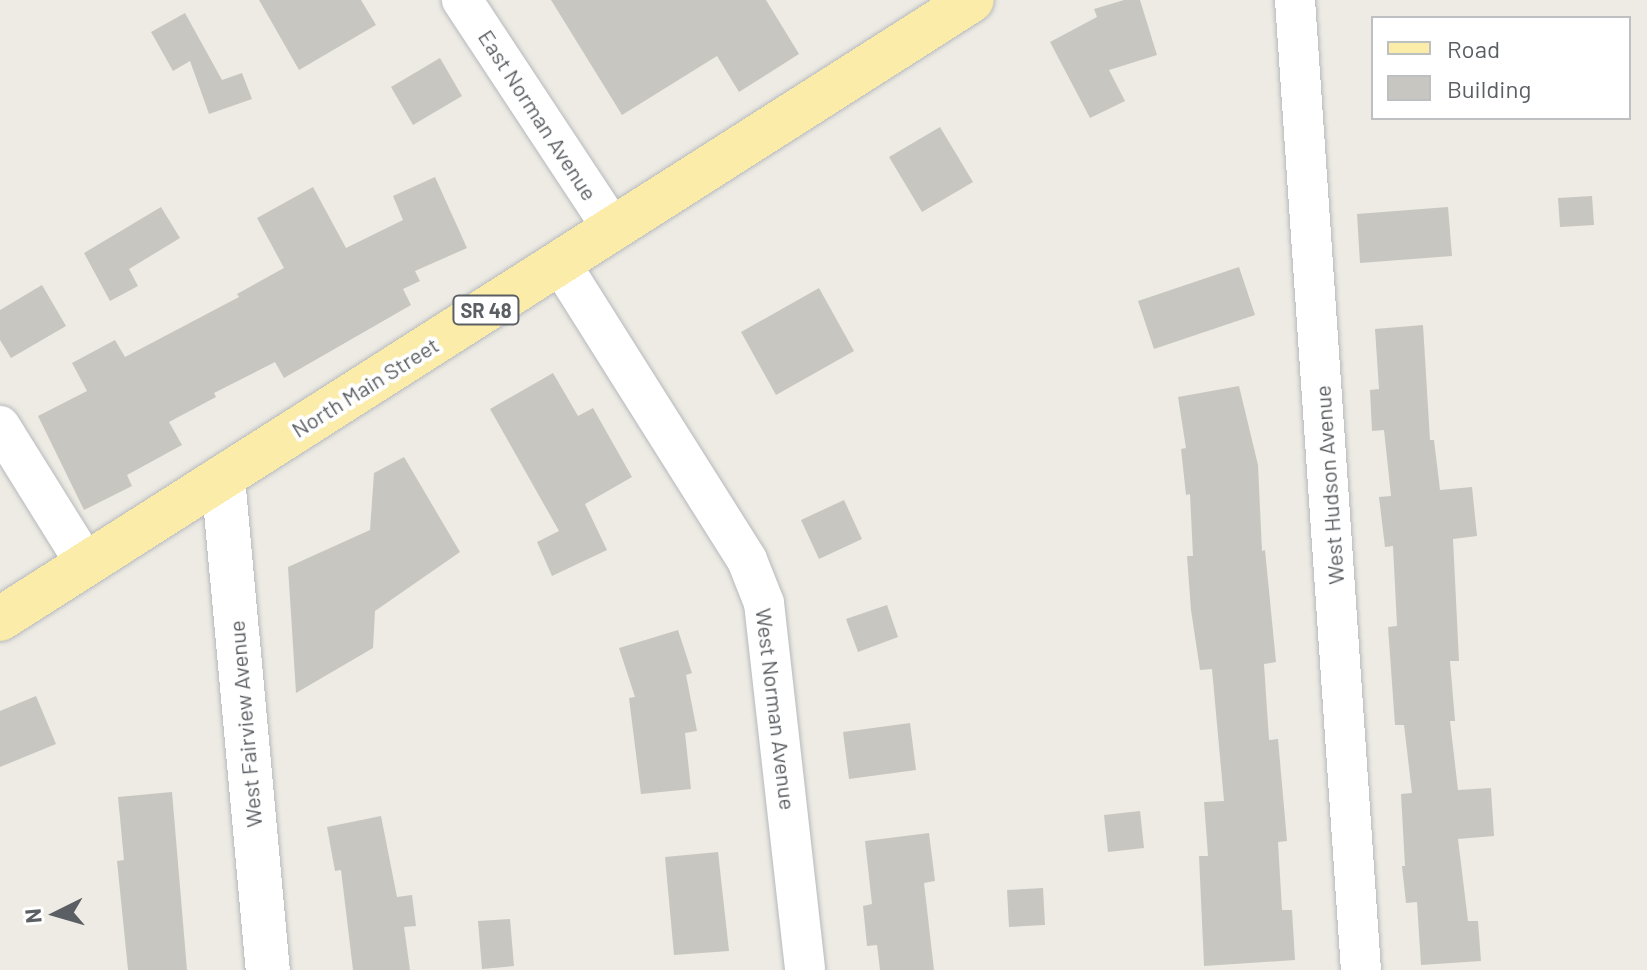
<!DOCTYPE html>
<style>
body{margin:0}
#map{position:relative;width:1647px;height:970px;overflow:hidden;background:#edebe3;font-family:Barlow,sans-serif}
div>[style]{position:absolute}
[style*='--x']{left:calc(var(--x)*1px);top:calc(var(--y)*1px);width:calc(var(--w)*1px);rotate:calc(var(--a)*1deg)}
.building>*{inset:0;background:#c8c6c0}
.roads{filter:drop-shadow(0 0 2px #b6b9bd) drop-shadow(0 0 2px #b6b9bd)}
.minor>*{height:40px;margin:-20px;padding:0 20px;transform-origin:20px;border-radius:20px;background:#fff}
.tertiary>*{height:44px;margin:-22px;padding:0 22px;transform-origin:22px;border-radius:22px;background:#fff}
.primary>*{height:44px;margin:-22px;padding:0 22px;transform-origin:22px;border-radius:22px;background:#fbecaa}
span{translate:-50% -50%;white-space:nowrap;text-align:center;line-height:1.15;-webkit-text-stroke:8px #fff;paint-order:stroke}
.shield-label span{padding:2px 6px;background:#fff;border:2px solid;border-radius:6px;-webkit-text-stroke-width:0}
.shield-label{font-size:20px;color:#5b5f63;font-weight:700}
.street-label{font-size:22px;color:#5b5f63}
.legend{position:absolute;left:1371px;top:16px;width:260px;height:104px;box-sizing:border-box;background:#fff;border:2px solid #bdbfc1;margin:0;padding:10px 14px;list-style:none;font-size:24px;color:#5b5f63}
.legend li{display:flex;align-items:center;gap:16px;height:40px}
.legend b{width:40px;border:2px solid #bdbfc1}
.north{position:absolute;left:16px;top:874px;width:80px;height:80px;-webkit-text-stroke:6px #fff;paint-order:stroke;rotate:265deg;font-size:22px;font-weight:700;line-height:32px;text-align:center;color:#5b5f63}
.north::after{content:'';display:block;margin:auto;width:28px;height:36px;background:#5b5f63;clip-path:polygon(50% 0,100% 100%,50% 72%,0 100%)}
</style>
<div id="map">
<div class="building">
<i style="clip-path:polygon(259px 0,361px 0,376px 25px,299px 70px)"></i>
<i style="clip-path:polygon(551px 0,766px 0,799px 54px,739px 92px,717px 56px,622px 115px)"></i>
<i style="clip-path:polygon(1124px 0,1140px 0,1157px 55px,1109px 70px,1125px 101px,1090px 118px,1050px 42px,1097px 17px,1094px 9px)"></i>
<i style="clip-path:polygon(185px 13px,222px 80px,242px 73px,252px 99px,209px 114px,190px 61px,173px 71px,151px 32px)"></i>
<i style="clip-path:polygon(440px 58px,462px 96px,413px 125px,391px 87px)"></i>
<i style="clip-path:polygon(940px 127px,973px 182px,922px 212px,889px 157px)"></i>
<i style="clip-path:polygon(435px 177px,467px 248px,415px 271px,420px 281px,403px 289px,411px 305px,284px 378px,275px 362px,214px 393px,216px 397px,169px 422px,182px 445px,127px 475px,132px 486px,84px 510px,38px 416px,87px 391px,72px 363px,115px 340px,125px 357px,239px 297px,237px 294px,284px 268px,257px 218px,313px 187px,346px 248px,403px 220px,393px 196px)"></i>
<i style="clip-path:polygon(1592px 196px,1594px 225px,1560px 227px,1558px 198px)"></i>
<i style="clip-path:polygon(161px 207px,180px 238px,129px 269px,138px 286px,110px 301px,84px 253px)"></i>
<i style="clip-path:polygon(1448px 207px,1452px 256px,1360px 263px,1357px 214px)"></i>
<i style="clip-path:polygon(1239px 267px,1255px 315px,1154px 349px,1138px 301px)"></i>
<i style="clip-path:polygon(42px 285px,66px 326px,11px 358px,0 340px,0 310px)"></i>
<i style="clip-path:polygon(819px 288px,854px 351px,776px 395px,741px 332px)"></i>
<i style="clip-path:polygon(1423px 325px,1430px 440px,1434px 440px,1440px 490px,1472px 487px,1477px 536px,1453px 539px,1459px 661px,1450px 661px,1455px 721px,1450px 721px,1458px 790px,1491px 788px,1494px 836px,1458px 839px,1468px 921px,1478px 921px,1481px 961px,1421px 965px,1417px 902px,1406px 903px,1402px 866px,1405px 866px,1401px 794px,1412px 793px,1404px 725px,1395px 725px,1388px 627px,1397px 626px,1393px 546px,1385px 547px,1379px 497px,1391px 496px,1384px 430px,1372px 431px,1370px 390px,1379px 389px,1375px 329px)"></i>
<i style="clip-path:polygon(553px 373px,578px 416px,593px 408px,632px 477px,585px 504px,607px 550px,552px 576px,537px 542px,559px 531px,490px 409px)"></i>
<i style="clip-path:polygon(1239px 386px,1258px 465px,1262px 551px,1265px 550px,1276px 662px,1264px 664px,1269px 740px,1278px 739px,1287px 841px,1278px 842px,1282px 910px,1292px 910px,1295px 960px,1204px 966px,1199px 856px,1208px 856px,1204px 802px,1224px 801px,1212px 669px,1200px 670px,1191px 610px,1187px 556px,1193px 556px,1190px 494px,1186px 495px,1181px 449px,1186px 448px,1178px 397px)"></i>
<i style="clip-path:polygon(404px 457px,460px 552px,375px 611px,373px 648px,296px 693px,288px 567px,370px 530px,374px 473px)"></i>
<i style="clip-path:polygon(844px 500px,862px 539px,819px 559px,801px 520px)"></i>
<i style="clip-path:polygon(887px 605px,898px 637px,858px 652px,846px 619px)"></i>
<i style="clip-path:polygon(678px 630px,692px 673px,686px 675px,697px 731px,685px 733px,691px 789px,641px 794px,629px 698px,635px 697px,619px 648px)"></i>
<i style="clip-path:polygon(36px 696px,56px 744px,0 767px,0 711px)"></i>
<i style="clip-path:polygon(910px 723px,916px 770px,849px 779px,843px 732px)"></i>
<i style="clip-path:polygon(172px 792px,187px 970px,128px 970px,117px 861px,124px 860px,118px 797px)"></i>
<i style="clip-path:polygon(1140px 811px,1144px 848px,1108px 852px,1104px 815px)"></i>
<i style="clip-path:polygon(381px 816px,397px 897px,412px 895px,416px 926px,404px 927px,410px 970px,353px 970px,341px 870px,335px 871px,327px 827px)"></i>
<i style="clip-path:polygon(929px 833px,935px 881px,924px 883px,934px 970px,880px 970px,877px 945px,867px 946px,863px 906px,872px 904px,865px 841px)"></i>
<i style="clip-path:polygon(718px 852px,729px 951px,674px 955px,665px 857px)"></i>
<i style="clip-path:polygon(1043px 888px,1045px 925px,1009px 927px,1007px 890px)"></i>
<i style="clip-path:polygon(510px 919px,514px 966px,482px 969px,478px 921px)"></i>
</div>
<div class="roads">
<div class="minor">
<i style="--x:462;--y:0;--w:274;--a:56.6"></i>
<i style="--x:1295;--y:0;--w:972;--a:86.11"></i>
<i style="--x:560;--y:263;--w:351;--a:57.8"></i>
<i style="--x:747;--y:560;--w:46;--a:68.4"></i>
<i style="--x:764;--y:603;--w:369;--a:83.6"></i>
<i style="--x:0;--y:426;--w:163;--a:58.1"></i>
</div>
<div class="tertiary">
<i style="--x:223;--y:478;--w:494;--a:84.8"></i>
</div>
<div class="primary">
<i style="--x:0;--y:619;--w:1152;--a:-32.49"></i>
</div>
</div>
<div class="shield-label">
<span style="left:486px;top:310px">SR 48</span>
</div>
<div class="street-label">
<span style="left:538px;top:115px;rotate:57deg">East Norman Avenue</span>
<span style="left:365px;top:387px;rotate:-32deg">North Main Street</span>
<span style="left:1329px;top:485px;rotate:-94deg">West Hudson Avenue</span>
<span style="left:776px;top:709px;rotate:83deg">West Norman Avenue</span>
<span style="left:245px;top:724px;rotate:-95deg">West Fairview Avenue</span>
</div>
<ul class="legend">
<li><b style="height:10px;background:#fbecaa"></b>Road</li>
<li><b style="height:22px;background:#c8c6c0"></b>Building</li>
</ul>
<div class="north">N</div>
</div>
